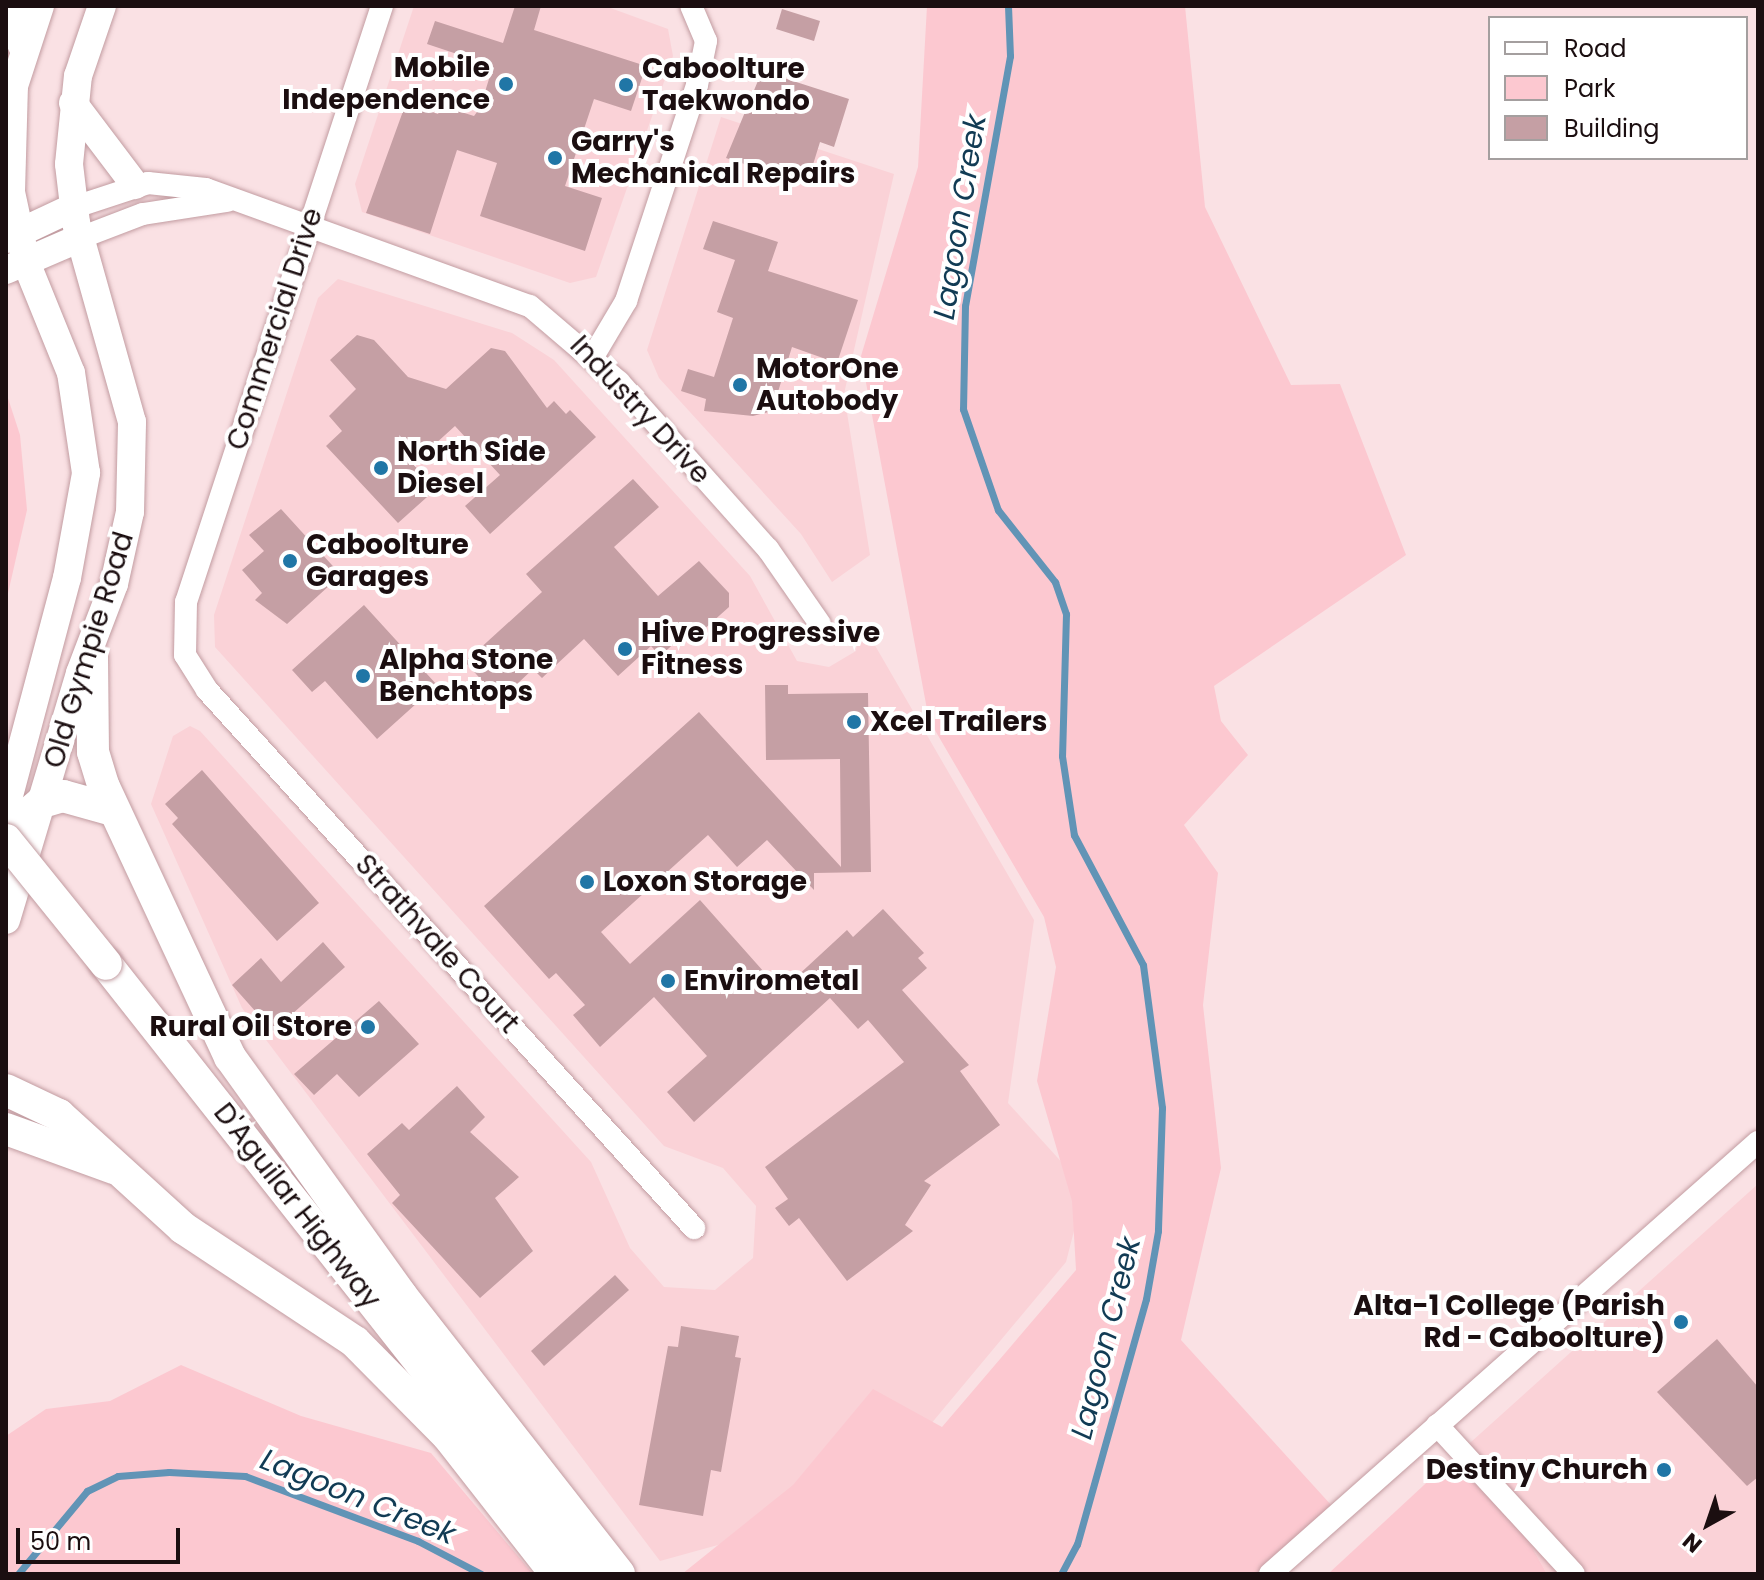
<!DOCTYPE html>
<style>
body{margin:0}
#map{position:relative;width:1764px;height:1580px;overflow:hidden;background:#fae1e4;font-family:Poppins,sans-serif}
div>[style]{position:absolute}
[style*='--x']{left:calc(var(--x)*1px);top:calc(var(--y)*1px);width:calc(var(--w)*1px);rotate:calc(var(--a)*1deg)}
.built>*{inset:0;background:#fad2d7}
.green>*{inset:0;background:#fcc8d0}
.stream>*{height:7px;margin:-3.5px;padding:0 3.5px;transform-origin:3.5px;border-radius:3.5px;background:#6194b6}
.building>*{inset:0;background:#c59fa4}
.roads{filter:drop-shadow(0 0 2px #c29ca1) drop-shadow(0 0 2px #c29ca1)}
.minor>*{height:22px;margin:-11px;padding:0 11px;transform-origin:11px;border-radius:11px;background:#fff}
.major>*{height:28px;margin:-14px;padding:0 14px;transform-origin:14px;border-radius:14px;background:#fff}
.highway>*{height:32px;margin:-16px;padding:0 16px;transform-origin:16px;border-radius:16px;background:#fff}
.bridges{filter:drop-shadow(0 0 2px #c29ca1) drop-shadow(0 0 2px #c29ca1)}
.highway-bridge>*{height:32px;margin:-16px;padding:0 16px;transform-origin:16px;border-radius:16px;background:#fff}
.dots>*{width:22px;height:22px;translate:-50% -50%;box-sizing:border-box;border:4px solid #fff;border-radius:50%}
span{translate:-50% -50%;white-space:nowrap;text-align:center;line-height:1.15;-webkit-text-stroke:8px #fff;paint-order:stroke}
.poi-label{font-size:28px;color:#1b0e10;font-weight:700}
.right{translate:-100% -50%;text-align:right}
.left{translate:0 -50%;text-align:left}
.street-label{font-size:28px;color:#1b0e10}
.water-label{font-size:30px;color:#113b54;font-style:italic}
.frame{position:absolute;inset:0;border:8px solid #1b0e10;pointer-events:none}
.legend{position:absolute;left:1488px;top:16px;width:260px;height:144px;box-sizing:border-box;background:#fff;border:2px solid #a49f9f;margin:0;padding:10px 14px;list-style:none;font-size:24px;color:#1b0e10}
.legend li{display:flex;align-items:center;gap:16px;height:40px}
.legend b{width:40px;border:2px solid #a49f9f}
.north{position:absolute;left:1668px;top:1484px;width:80px;height:80px;-webkit-text-stroke:6px #fff;paint-order:stroke;rotate:220deg;font-size:22px;font-weight:700;line-height:32px;text-align:center;color:#1b0e10}
.north::after{content:'';display:block;margin:auto;width:28px;height:36px;background:#1b0e10;clip-path:polygon(50% 0,100% 100%,50% 72%,0 100%)}
.scale{position:absolute;left:16px;top:1528px;width:164px;height:36px;box-sizing:border-box;border:4px solid #1b0e10;border-top:0;padding-left:10px;font-size:24px;line-height:28px;white-space:nowrap;color:#1b0e10;-webkit-text-stroke:6px #fff;paint-order:stroke}
</style>
<div id="map">
<div class="built">
<i style="clip-path:polygon(414px 6px,605px 6px,668px 29px,673px 56px,596px 277px,570px 283px,362px 212px,355px 184px)"></i>
<i style="clip-path:polygon(721px 117px,894px 174px,844px 394px,870px 555px,832px 582px,801px 534px,659px 378px,647px 350px)"></i>
<i style="clip-path:polygon(338px 279px,512px 333px,554px 360px,750px 576px,797px 661px,829px 667px,856px 651px,858px 638px,873px 642px,1034px 920px,1008px 1103px,1085px 1188px,1066px 1262px,925px 1431px,725px 1543px,660px 1561px,242px 1008px,151px 804px,173px 736px,190px 726px,200px 731px,591px 1162px,630px 1248px,664px 1287px,715px 1290px,753px 1258px,756px 1206px,723px 1168px,664px 1146px,215px 647px,214px 615px,318px 298px)"></i>
<i style="clip-path:polygon(1758px 1184px,1758px 1574px,1547px 1574px,1525px 1535px,1451px 1460px)"></i>
</div>
<div class="green">
<i style="clip-path:polygon(927px 6px,1185px 6px,1205px 207px,1291px 385px,1340px 384px,1406px 555px,1214px 686px,1221px 721px,1248px 755px,1184px 825px,1218px 873px,1203px 1005px,1221px 1168px,1181px 1340px,1332px 1506px,1255px 1574px,682px 1574px,793px 1485px,873px 1389px,942px 1427px,1076px 1270px,1072px 1201px,1037px 1081px,1056px 967px,1044px 917px,929px 720px,861px 356px,918px 167px)"></i>
<i style="clip-path:polygon(6px 392px,20px 435px,27px 510px,6px 602px)"></i>
<i style="clip-path:polygon(181px 1365px,301px 1416px,431px 1453px,533px 1574px,6px 1574px,6px 1436px,46px 1409px,110px 1401px)"></i>
<i style="clip-path:polygon(1451px 1460px,1525px 1535px,1547px 1574px,1328px 1574px)"></i>
</div>
<div class="stream">
<i style="--x:1008;--y:6;--w:50;--a:87.7"></i>
<i style="--x:1010;--y:56;--w:254;--a:100.2"></i>
<i style="--x:965;--y:306;--w:103;--a:91.1"></i>
<i style="--x:963;--y:409;--w:107;--a:70.9"></i>
<i style="--x:998;--y:510;--w:92;--a:51.6"></i>
<i style="--x:1055;--y:582;--w:34;--a:71"></i>
<i style="--x:1066;--y:614;--w:142;--a:91.6"></i>
<i style="--x:1062;--y:756;--w:80;--a:81.4"></i>
<i style="--x:1074;--y:835;--w:147;--a:62"></i>
<i style="--x:1143;--y:965;--w:144;--a:82.4"></i>
<i style="--x:1162;--y:1108;--w:123;--a:91.9"></i>
<i style="--x:1158;--y:1231;--w:69;--a:100"></i>
<i style="--x:1146;--y:1299;--w:255;--a:105.7"></i>
<i style="--x:1077;--y:1544;--w:34;--a:118"></i>
<i style="--x:18;--y:1574;--w:108;--a:-50.3"></i>
<i style="--x:87;--y:1491;--w:34;--a:-26"></i>
<i style="--x:118;--y:1476;--w:51;--a:-4.5"></i>
<i style="--x:169;--y:1472;--w:76;--a:3"></i>
<i style="--x:245;--y:1476;--w:185;--a:20.6"></i>
<i style="--x:418;--y:1541;--w:71;--a:27.6"></i>
</div>
<div class="building">
<i style="clip-path:polygon(515px 6px,541px 6px,534px 30px,646px 66px,631px 111px,594px 99px,565px 186px,602px 198px,585px 251px,480px 216px,497px 163px,457px 150px,430px 234px,366px 213px,406px 103px,438px 114px,442px 106px,474px 116px,480px 108px,493px 66px,427px 44px,435px 21px,503px 43px)"></i>
<i style="clip-path:polygon(782px 9px,820px 21px,814px 41px,776px 29px)"></i>
<i style="clip-path:polygon(762px 71px,849px 99px,834px 147px,820px 142px,807px 184px,726px 158px)"></i>
<i style="clip-path:polygon(713px 221px,778px 242px,768px 271px,858px 300px,837px 363px,792px 347px,772px 411px,753px 416px,704px 411px,706px 399px,681px 391px,688px 369px,714px 377px,733px 318px,717px 312px,735px 260px,703px 249px)"></i>
<i style="clip-path:polygon(357px 335px,374px 340px,408px 377px,446px 389px,491px 348px,505px 351px,547px 408px,554px 401px,566px 414px,570px 410px,596px 437px,490px 534px,465px 506px,500px 475px,455px 426px,413px 464px,436px 489px,398px 523px,326px 446px,342px 431px,329px 416px,356px 389px,330px 360px)"></i>
<i style="clip-path:polygon(633px 479px,659px 507px,614px 547px,658px 596px,699px 561px,729px 593px,729px 607px,692px 640px,686px 633px,660px 656px,651px 646px,618px 676px,584px 639px,542px 678px,533px 669px,500px 700px,465px 662px,542px 592px,526px 574px)"></i>
<i style="clip-path:polygon(281px 509px,341px 575px,287px 624px,255px 600px,262px 593px,242px 570px,264px 551px,249px 535px)"></i>
<i style="clip-path:polygon(364px 605px,437px 685px,377px 739px,325px 681px,312px 692px,292px 670px)"></i>
<i style="clip-path:polygon(765px 685px,788px 685px,788px 694px,868px 693px,871px 872px,814px 873px,814px 890px,767px 840px,737px 867px,708px 835px,601px 932px,630px 964px,700px 900px,781px 991px,847px 930px,853px 937px,883px 909px,924px 953px,918px 958px,927px 968px,902px 990px,969px 1065px,960px 1071px,1000px 1125px,924px 1181px,931px 1185px,905px 1225px,913px 1231px,847px 1281px,799px 1218px,789px 1226px,775px 1208px,788px 1199px,765px 1167px,904px 1062px,868px 1020px,858px 1029px,830px 998px,694px 1122px,667px 1092px,707px 1056px,654px 997px,600px 1047px,573px 1015px,585px 1005px,556px 973px,549px 979px,484px 906px,699px 712px,841px 867px,840px 759px,766px 760px)"></i>
<i style="clip-path:polygon(202px 770px,319px 903px,277px 941px,172px 824px,178px 818px,165px 804px)"></i>
<i style="clip-path:polygon(323px 942px,345px 967px,273px 1031px,232px 985px,261px 958px,281px 982px)"></i>
<i style="clip-path:polygon(379px 1001px,419px 1044px,359px 1097px,337px 1074px,314px 1095px,294px 1074px)"></i>
<i style="clip-path:polygon(457px 1086px,485px 1117px,470px 1132px,519px 1177px,495px 1198px,533px 1251px,480px 1298px,392px 1203px,400px 1195px,367px 1154px,402px 1123px,409px 1130px)"></i>
<i style="clip-path:polygon(615px 1275px,629px 1290px,544px 1366px,531px 1351px)"></i>
<i style="clip-path:polygon(681px 1326px,739px 1336px,735px 1357px,741px 1358px,721px 1472px,711px 1470px,703px 1516px,639px 1505px,668px 1346px,678px 1347px)"></i>
<i style="clip-path:polygon(1717px 1339px,1758px 1387px,1758px 1477px,1747px 1486px,1657px 1392px)"></i>
</div>
<div class="roads">
<div class="minor">
<i style="--x:382;--y:6;--w:627;--a:108.2"></i>
<i style="--x:186;--y:602;--w:53;--a:91.1"></i>
<i style="--x:185;--y:655;--w:41;--a:57.8"></i>
<i style="--x:207;--y:690;--w:726;--a:47.85"></i>
<i style="--x:72;--y:208;--w:80;--a:-18.2"></i>
<i style="--x:148;--y:183;--w:58;--a:5.9"></i>
<i style="--x:206;--y:189;--w:344;--a:19.9"></i>
<i style="--x:530;--y:306;--w:117;--a:40.5"></i>
<i style="--x:619;--y:382;--w:224;--a:48.3"></i>
<i style="--x:768;--y:549;--w:91;--a:55.3"></i>
<i style="--x:80;--y:238;--w:67;--a:-20.9"></i>
<i style="--x:143;--y:214;--w:85;--a:-8.8"></i>
<i style="--x:594;--y:355;--w:63;--a:-59.3"></i>
<i style="--x:626;--y:301;--w:227;--a:-71.8"></i>
<i style="--x:697;--y:85;--w:45;--a:-78.4"></i>
<i style="--x:706;--y:41;--w:38;--a:-113"></i>
<i style="--x:1437;--y:1425;--w:202;--a:47.4"></i>
<i style="--x:1270;--y:1574;--w:652;--a:-41.52"></i>
</div>
<div class="major">
<i style="--x:15;--y:6;--w:16;--a:104"></i>
<i style="--x:11;--y:22;--w:29;--a:65"></i>
<i style="--x:73;--y:103;--w:103;--a:52.9"></i>
<i style="--x:6;--y:239;--w:73;--a:-25.2"></i>
<i style="--x:6;--y:270;--w:81;--a:-23.4"></i>
<i style="--x:6;--y:807;--w:237;--a:-75.1"></i>
<i style="--x:67;--y:578;--w:107;--a:-79.7"></i>
<i style="--x:86;--y:473;--w:101;--a:-98.5"></i>
<i style="--x:71;--y:373;--w:120;--a:-112.1"></i>
<i style="--x:26;--y:262;--w:72;--a:-102.1"></i>
<i style="--x:11;--y:192;--w:106;--a:-88.4"></i>
<i style="--x:14;--y:86;--w:84;--a:-72"></i>
<i style="--x:6;--y:920;--w:258;--a:-73.3"></i>
<i style="--x:80;--y:673;--w:95;--a:-69.1"></i>
<i style="--x:114;--y:584;--w:74;--a:-77.5"></i>
<i style="--x:130;--y:512;--w:90;--a:-88.7"></i>
<i style="--x:132;--y:422;--w:207;--a:-105.7"></i>
<i style="--x:76;--y:223;--w:59;--a:-96.8"></i>
<i style="--x:69;--y:164;--w:88;--a:-84.2"></i>
<i style="--x:78;--y:76;--w:74;--a:-71.1"></i>
</div>
<div class="highway">
<i style="--x:92;--y:657;--w:95;--a:89.4"></i>
<i style="--x:93;--y:752;--w:37;--a:73"></i>
<i style="--x:104;--y:787;--w:298;--a:65"></i>
<i style="--x:230;--y:1057;--w:293;--a:54.3"></i>
<i style="--x:401;--y:1295;--w:354;--a:52"></i>
<i style="--x:6;--y:833;--w:48;--a:-40.7"></i>
<i style="--x:42;--y:802;--w:22;--a:-16"></i>
<i style="--x:63;--y:796;--w:52;--a:15.6"></i>
<i style="--x:106;--y:964;--w:777;--a:51.74"></i>
<i style="--x:6;--y:1090;--w:59;--a:25.3"></i>
<i style="--x:59;--y:1115;--w:168;--a:42.3"></i>
<i style="--x:183;--y:1228;--w:206;--a:33.5"></i>
<i style="--x:355;--y:1342;--w:132;--a:45.3"></i>
<i style="--x:448;--y:1436;--w:175;--a:52"></i>
<i style="--x:6;--y:1129;--w:115;--a:19.9"></i>
</div>
</div>
<div class="bridges">
<div class="highway-bridge">
<i style="--x:6;--y:840;--w:159;--a:51.1"></i>
</div>
</div>
<div class="dots">
<i style="left:506px;top:84px;background:#2076a6"></i>
<i style="left:626px;top:85px;background:#2076a6"></i>
<i style="left:555px;top:158px;background:#2076a6"></i>
<i style="left:740px;top:385px;background:#2076a6"></i>
<i style="left:381px;top:468px;background:#2076a6"></i>
<i style="left:290px;top:561px;background:#2076a6"></i>
<i style="left:625px;top:649px;background:#2076a6"></i>
<i style="left:363px;top:676px;background:#2076a6"></i>
<i style="left:854px;top:722px;background:#2076a6"></i>
<i style="left:587px;top:882px;background:#2076a6"></i>
<i style="left:668px;top:981px;background:#2076a6"></i>
<i style="left:368px;top:1027px;background:#2076a6"></i>
<i style="left:1681px;top:1322px;background:#2076a6"></i>
<i style="left:1664px;top:1470px;background:#2076a6"></i>
</div>
<div class="poi-label">
<span class="right" style="left:490px;top:84px">Mobile<br>Independence</span>
<span class="left" style="left:642px;top:85px">Caboolture<br>Taekwondo</span>
<span class="left" style="left:571px;top:158px">Garry's<br>Mechanical Repairs</span>
<span class="left" style="left:756px;top:385px">MotorOne<br>Autobody</span>
<span class="left" style="left:397px;top:468px">North Side<br>Diesel</span>
<span class="left" style="left:306px;top:561px">Caboolture<br>Garages</span>
<span class="left" style="left:641px;top:649px">Hive Progressive<br>Fitness</span>
<span class="left" style="left:379px;top:676px">Alpha Stone<br>Benchtops</span>
<span class="left" style="left:870px;top:722px">Xcel Trailers</span>
<span class="left" style="left:603px;top:882px">Loxon Storage</span>
<span class="left" style="left:684px;top:981px">Envirometal</span>
<span class="right" style="left:352px;top:1027px">Rural Oil Store</span>
<span class="right" style="left:1665px;top:1322px">Alta-1 College (Parish<br>Rd - Caboolture)</span>
<span class="right" style="left:1648px;top:1470px">Destiny Church</span>
</div>
<div class="street-label">
<span style="left:275px;top:329px;rotate:-72deg">Commercial Drive</span>
<span style="left:640px;top:410px;rotate:47deg">Industry Drive</span>
<span style="left:89px;top:650px;rotate:-73deg">Old Gympie Road</span>
<span style="left:437px;top:944px;rotate:48deg">Strathvale Court</span>
<span style="left:297px;top:1206px;rotate:52deg">D'Aguilar Highway</span>
</div>
<div class="water-label">
<span style="left:960px;top:217px;rotate:-81deg">Lagoon Creek</span>
<span style="left:1106px;top:1338px;rotate:-76deg">Lagoon Creek</span>
<span style="left:358px;top:1497px;rotate:22deg">Lagoon Creek</span>
</div>
<div class="frame"></div>
<ul class="legend">
<li><b style="height:10px;background:#fff"></b>Road</li>
<li><b style="height:22px;background:#fcc8d0"></b>Park</li>
<li><b style="height:22px;background:#c59fa4"></b>Building</li>
</ul>
<div class="north">N</div>
<div class="scale">50 m</div>
</div>
